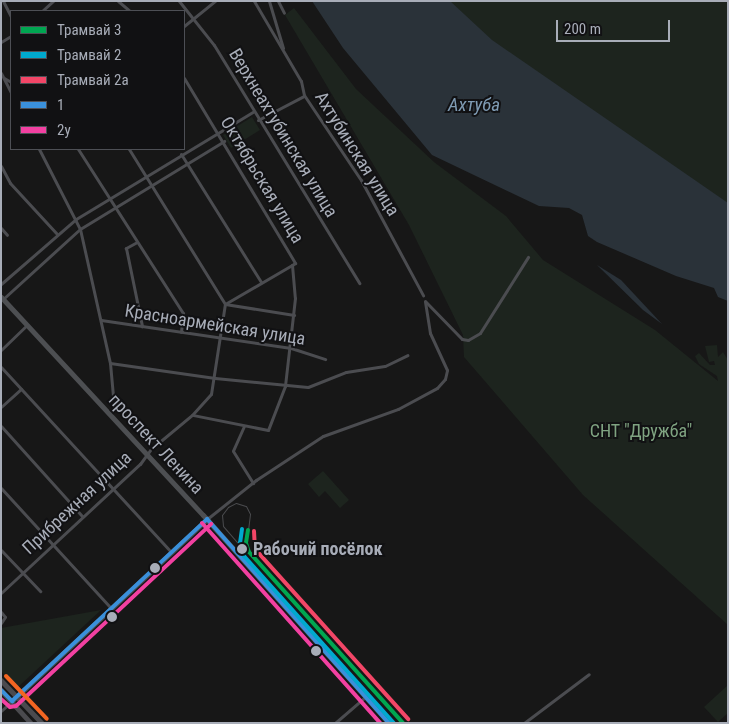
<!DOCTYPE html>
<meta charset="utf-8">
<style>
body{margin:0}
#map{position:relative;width:729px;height:724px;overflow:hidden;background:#171717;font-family:"Roboto Condensed",sans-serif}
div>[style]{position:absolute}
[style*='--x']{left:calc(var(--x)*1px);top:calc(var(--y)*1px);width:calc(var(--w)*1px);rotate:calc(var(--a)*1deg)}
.green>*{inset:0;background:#1d241e}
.water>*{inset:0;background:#2a3239}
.street>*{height:3px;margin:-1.5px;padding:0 1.5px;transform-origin:1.5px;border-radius:1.5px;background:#4b4c50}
.secondary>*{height:4.5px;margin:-2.25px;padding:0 2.25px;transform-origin:2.25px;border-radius:2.25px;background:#4a4a4e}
.primary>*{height:5px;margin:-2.5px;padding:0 2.5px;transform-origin:2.5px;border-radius:2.5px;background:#4d4f52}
.tram>*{height:1px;margin:-0.5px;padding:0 0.5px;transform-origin:0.5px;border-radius:0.5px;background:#4b4c4f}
.bus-1>*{height:4px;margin:-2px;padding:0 2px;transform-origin:2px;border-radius:2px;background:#3a90db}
.bus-2>*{height:4px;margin:-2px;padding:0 2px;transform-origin:2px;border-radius:2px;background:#f240a1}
.bus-3>*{height:4px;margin:-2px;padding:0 2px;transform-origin:2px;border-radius:2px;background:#f26522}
.tram-1>*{height:4px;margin:-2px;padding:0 2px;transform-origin:2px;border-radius:2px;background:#00a651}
.tram-2>*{height:4px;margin:-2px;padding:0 2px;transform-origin:2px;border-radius:2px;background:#00a9ce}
.tram-3>*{height:4px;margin:-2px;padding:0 2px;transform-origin:2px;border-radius:2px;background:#f34667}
.dots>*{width:14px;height:14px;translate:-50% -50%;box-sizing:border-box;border:2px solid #111113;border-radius:50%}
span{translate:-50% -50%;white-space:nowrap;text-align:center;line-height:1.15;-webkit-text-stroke:4px #111113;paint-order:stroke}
.street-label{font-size:18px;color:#a8adb8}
.park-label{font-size:18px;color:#7fa381}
.stop-label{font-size:18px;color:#a8adb8;font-weight:700}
.left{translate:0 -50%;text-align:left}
.water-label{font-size:19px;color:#7f9bb3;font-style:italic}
.frame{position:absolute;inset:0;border:2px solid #a8adb8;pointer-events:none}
.legend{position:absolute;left:10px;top:10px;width:175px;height:140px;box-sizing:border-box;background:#111113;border:1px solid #4d4f55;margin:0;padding:6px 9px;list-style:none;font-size:15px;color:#a8adb8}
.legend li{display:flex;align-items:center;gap:10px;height:25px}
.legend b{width:25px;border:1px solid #4d4f55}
.scale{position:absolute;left:556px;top:20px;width:114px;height:22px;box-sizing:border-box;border:2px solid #a8adb8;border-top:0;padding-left:6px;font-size:15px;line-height:18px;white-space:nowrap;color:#a8adb8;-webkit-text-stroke:4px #111113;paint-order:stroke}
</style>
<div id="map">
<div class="green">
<i style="clip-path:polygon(450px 1px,728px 1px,728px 209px,457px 23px)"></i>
<i style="clip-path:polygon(294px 8px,356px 89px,434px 162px,506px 216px,543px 260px,655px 330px,718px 381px,717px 376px,699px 364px,695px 356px,699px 353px,710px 365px,715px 365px,714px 361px,709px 362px,705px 346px,717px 345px,718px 357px,723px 352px,728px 360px,728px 625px,583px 495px,464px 357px,463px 335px,409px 225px,285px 15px)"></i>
<i style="clip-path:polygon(252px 117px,260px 130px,231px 148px,223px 135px)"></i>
<i style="clip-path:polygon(323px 471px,349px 500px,340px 508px,325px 491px,319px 497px,308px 484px)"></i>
<i style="clip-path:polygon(101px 610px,17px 688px,1px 671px,1px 628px)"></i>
<i style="clip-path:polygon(728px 685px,728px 713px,718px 722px,704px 707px)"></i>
</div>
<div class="water">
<i style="clip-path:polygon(312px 1px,450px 1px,492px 40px,728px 203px,728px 301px,718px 297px,714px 288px,676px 276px,597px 242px,588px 236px,582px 215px,569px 208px,539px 206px,432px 155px,343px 48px)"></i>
<i style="clip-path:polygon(597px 265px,621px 280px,662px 324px,643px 310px)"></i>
</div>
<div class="street">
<i style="--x:3;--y:1;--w:18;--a:63"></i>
<i style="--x:118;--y:1;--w:16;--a:40"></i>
<i style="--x:179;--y:1;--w:56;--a:51.5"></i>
<i style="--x:214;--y:45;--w:279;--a:58.6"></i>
<i style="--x:254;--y:1;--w:93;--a:59.6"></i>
<i style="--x:301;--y:81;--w:14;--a:78"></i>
<i style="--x:304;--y:95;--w:102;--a:56.2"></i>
<i style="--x:361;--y:180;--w:131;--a:61.7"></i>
<i style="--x:269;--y:1;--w:49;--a:73.4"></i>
<i style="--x:278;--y:1;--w:13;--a:63"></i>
<i style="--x:42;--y:11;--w:15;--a:-42"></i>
<i style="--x:184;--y:26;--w:40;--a:-39"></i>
<i style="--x:1;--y:42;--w:12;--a:-31"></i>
<i style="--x:1;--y:73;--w:22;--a:63"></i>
<i style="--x:4;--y:78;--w:8;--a:30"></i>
<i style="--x:184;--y:78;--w:216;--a:59"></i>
<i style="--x:295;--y:263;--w:4;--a:146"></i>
<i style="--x:292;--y:265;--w:33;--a:85"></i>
<i style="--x:295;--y:298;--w:89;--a:96.5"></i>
<i style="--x:285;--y:386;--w:47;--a:111.1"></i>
<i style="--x:268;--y:430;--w:76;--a:-168.7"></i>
<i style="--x:258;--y:120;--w:52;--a:-27.6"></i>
<i style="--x:39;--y:149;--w:90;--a:62.9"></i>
<i style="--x:80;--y:229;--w:137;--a:77.4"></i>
<i style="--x:110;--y:363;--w:44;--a:84.8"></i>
<i style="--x:114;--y:407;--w:8;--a:120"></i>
<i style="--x:78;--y:149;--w:195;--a:57.4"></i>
<i style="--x:183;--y:313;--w:19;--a:96"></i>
<i style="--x:181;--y:154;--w:151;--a:58"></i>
<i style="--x:1;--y:166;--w:19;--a:62"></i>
<i style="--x:10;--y:183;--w:69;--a:47.3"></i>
<i style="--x:1;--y:228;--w:9;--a:49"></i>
<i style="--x:137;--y:242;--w:13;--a:151"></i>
<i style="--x:126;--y:248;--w:80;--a:78.4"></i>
<i style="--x:1;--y:284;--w:99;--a:-40.9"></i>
<i style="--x:76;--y:219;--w:207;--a:-31.2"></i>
<i style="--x:3;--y:299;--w:104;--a:-42.3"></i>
<i style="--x:80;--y:229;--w:169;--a:-31.4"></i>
<i style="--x:225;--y:304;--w:78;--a:-30.2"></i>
<i style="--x:225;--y:304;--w:70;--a:9.1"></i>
<i style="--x:101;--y:320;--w:192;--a:8.4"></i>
<i style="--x:291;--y:348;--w:36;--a:18"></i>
<i style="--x:1;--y:350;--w:36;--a:-44"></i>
<i style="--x:110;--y:363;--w:106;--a:8.1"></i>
<i style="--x:215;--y:378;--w:93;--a:5.5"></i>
<i style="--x:308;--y:387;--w:41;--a:-21.5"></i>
<i style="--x:346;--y:372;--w:39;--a:-9"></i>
<i style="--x:385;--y:366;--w:25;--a:-26"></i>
<i style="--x:1;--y:367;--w:251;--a:47.4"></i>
<i style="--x:1;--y:407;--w:27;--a:-42"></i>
<i style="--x:1;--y:426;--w:122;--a:48"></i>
<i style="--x:244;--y:426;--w:27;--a:114"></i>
<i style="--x:233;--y:451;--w:38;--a:58"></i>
<i style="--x:1;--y:488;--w:163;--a:47.5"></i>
<i style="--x:207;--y:519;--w:63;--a:-38.5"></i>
<i style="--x:256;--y:480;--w:80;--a:-33.3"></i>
<i style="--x:323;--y:436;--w:80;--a:-19.8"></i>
<i style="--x:398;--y:409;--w:44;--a:-28.3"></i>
<i style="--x:437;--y:388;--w:12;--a:-48"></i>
<i style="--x:445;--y:379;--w:9;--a:-77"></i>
<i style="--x:447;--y:370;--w:41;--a:-114.7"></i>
<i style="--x:430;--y:333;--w:32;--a:-99"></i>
<i style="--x:425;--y:301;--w:53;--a:45.8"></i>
<i style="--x:462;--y:339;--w:6;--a:9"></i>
<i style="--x:468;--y:340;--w:14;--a:-30"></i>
<i style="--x:480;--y:333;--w:90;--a:-57.7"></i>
<i style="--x:1;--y:550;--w:57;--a:46.4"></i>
<i style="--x:1;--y:593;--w:190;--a:-42.9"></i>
<i style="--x:140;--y:464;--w:19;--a:-54"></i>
<i style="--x:151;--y:449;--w:53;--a:-39.7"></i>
<i style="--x:192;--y:415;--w:28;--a:-48"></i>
<i style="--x:211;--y:394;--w:91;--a:-81.2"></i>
<i style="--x:225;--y:304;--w:182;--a:-121.8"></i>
<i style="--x:1;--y:612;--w:6;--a:51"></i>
<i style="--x:5;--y:617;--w:7;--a:124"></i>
<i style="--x:1;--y:711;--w:15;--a:-42"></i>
<i style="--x:335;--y:723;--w:40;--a:-41"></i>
<i style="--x:524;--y:723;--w:81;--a:-37"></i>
</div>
<div class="secondary">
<i style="--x:1;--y:680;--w:59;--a:46.4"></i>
<i style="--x:1;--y:690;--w:45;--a:47.7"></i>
<i style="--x:12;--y:701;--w:267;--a:-43"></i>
</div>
<div class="primary">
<i style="--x:1;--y:297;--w:297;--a:47.2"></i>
<i style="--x:203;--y:515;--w:279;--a:48.2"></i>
</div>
<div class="tram">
<i style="--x:243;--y:549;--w:30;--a:-131"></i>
<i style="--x:223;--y:526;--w:11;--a:-95"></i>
<i style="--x:222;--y:515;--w:10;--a:-53"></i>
<i style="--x:228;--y:507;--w:9;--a:-27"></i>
<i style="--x:236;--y:503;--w:10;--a:17"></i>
<i style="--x:246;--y:506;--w:9;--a:63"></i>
<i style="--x:250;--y:514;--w:16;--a:97"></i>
</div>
<div class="bus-1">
<i style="--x:207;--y:519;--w:273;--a:48.3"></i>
<i style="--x:1;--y:690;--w:16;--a:45"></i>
<i style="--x:12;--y:701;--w:267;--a:-43"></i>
</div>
<div class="bus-2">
<i style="--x:202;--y:523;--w:268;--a:48.3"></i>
<i style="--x:1;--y:699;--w:12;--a:42"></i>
<i style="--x:10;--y:707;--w:6;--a:-9"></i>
<i style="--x:16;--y:706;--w:267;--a:-43"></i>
</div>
<div class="bus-3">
<i style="--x:6;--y:676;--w:59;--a:46.4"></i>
</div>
<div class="tram-1">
<i style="--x:248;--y:530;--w:13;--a:99"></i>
<i style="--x:246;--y:543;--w:9;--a:72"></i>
<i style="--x:249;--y:552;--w:230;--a:48"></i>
</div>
<div class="tram-2">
<i style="--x:242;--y:529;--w:14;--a:98"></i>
<i style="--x:240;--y:543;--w:14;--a:73"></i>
<i style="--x:244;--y:556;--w:224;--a:48.1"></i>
</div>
<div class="tram-3">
<i style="--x:254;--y:531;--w:18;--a:87"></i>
<i style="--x:255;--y:549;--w:229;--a:48"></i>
</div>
<div class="dots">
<i style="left:242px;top:549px;background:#a8adb8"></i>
<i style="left:155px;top:568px;background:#a8adb8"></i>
<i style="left:112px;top:617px;background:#a8adb8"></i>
<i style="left:316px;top:651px;background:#a8adb8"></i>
</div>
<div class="street-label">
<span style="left:283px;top:133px;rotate:59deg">Верхнеахтубинская улица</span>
<span style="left:357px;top:154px;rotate:58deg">Ахтубинская улица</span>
<span style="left:262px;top:180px;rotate:59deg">Октябрьская улица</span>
<span style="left:215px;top:325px;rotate:9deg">Красноармейская улица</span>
<span style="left:156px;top:444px;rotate:47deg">проспект Ленина</span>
<span style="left:77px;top:503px;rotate:-43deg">Прибрежная улица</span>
</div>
<div class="park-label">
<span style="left:641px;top:431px">СНТ "Дружба"</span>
</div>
<div class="stop-label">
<span class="left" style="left:253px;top:549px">Рабочий посёлок</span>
</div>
<div class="water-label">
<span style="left:474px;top:105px">Ахтуба</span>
</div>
<div class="frame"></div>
<ul class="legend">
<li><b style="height:6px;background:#00a651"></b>Трамвай 3</li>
<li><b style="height:6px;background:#00a9ce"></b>Трамвай 2</li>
<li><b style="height:6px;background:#f34667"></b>Трамвай 2а</li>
<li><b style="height:6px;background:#3a90db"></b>1</li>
<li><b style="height:6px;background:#f240a1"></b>2у</li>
</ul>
<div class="scale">200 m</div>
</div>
